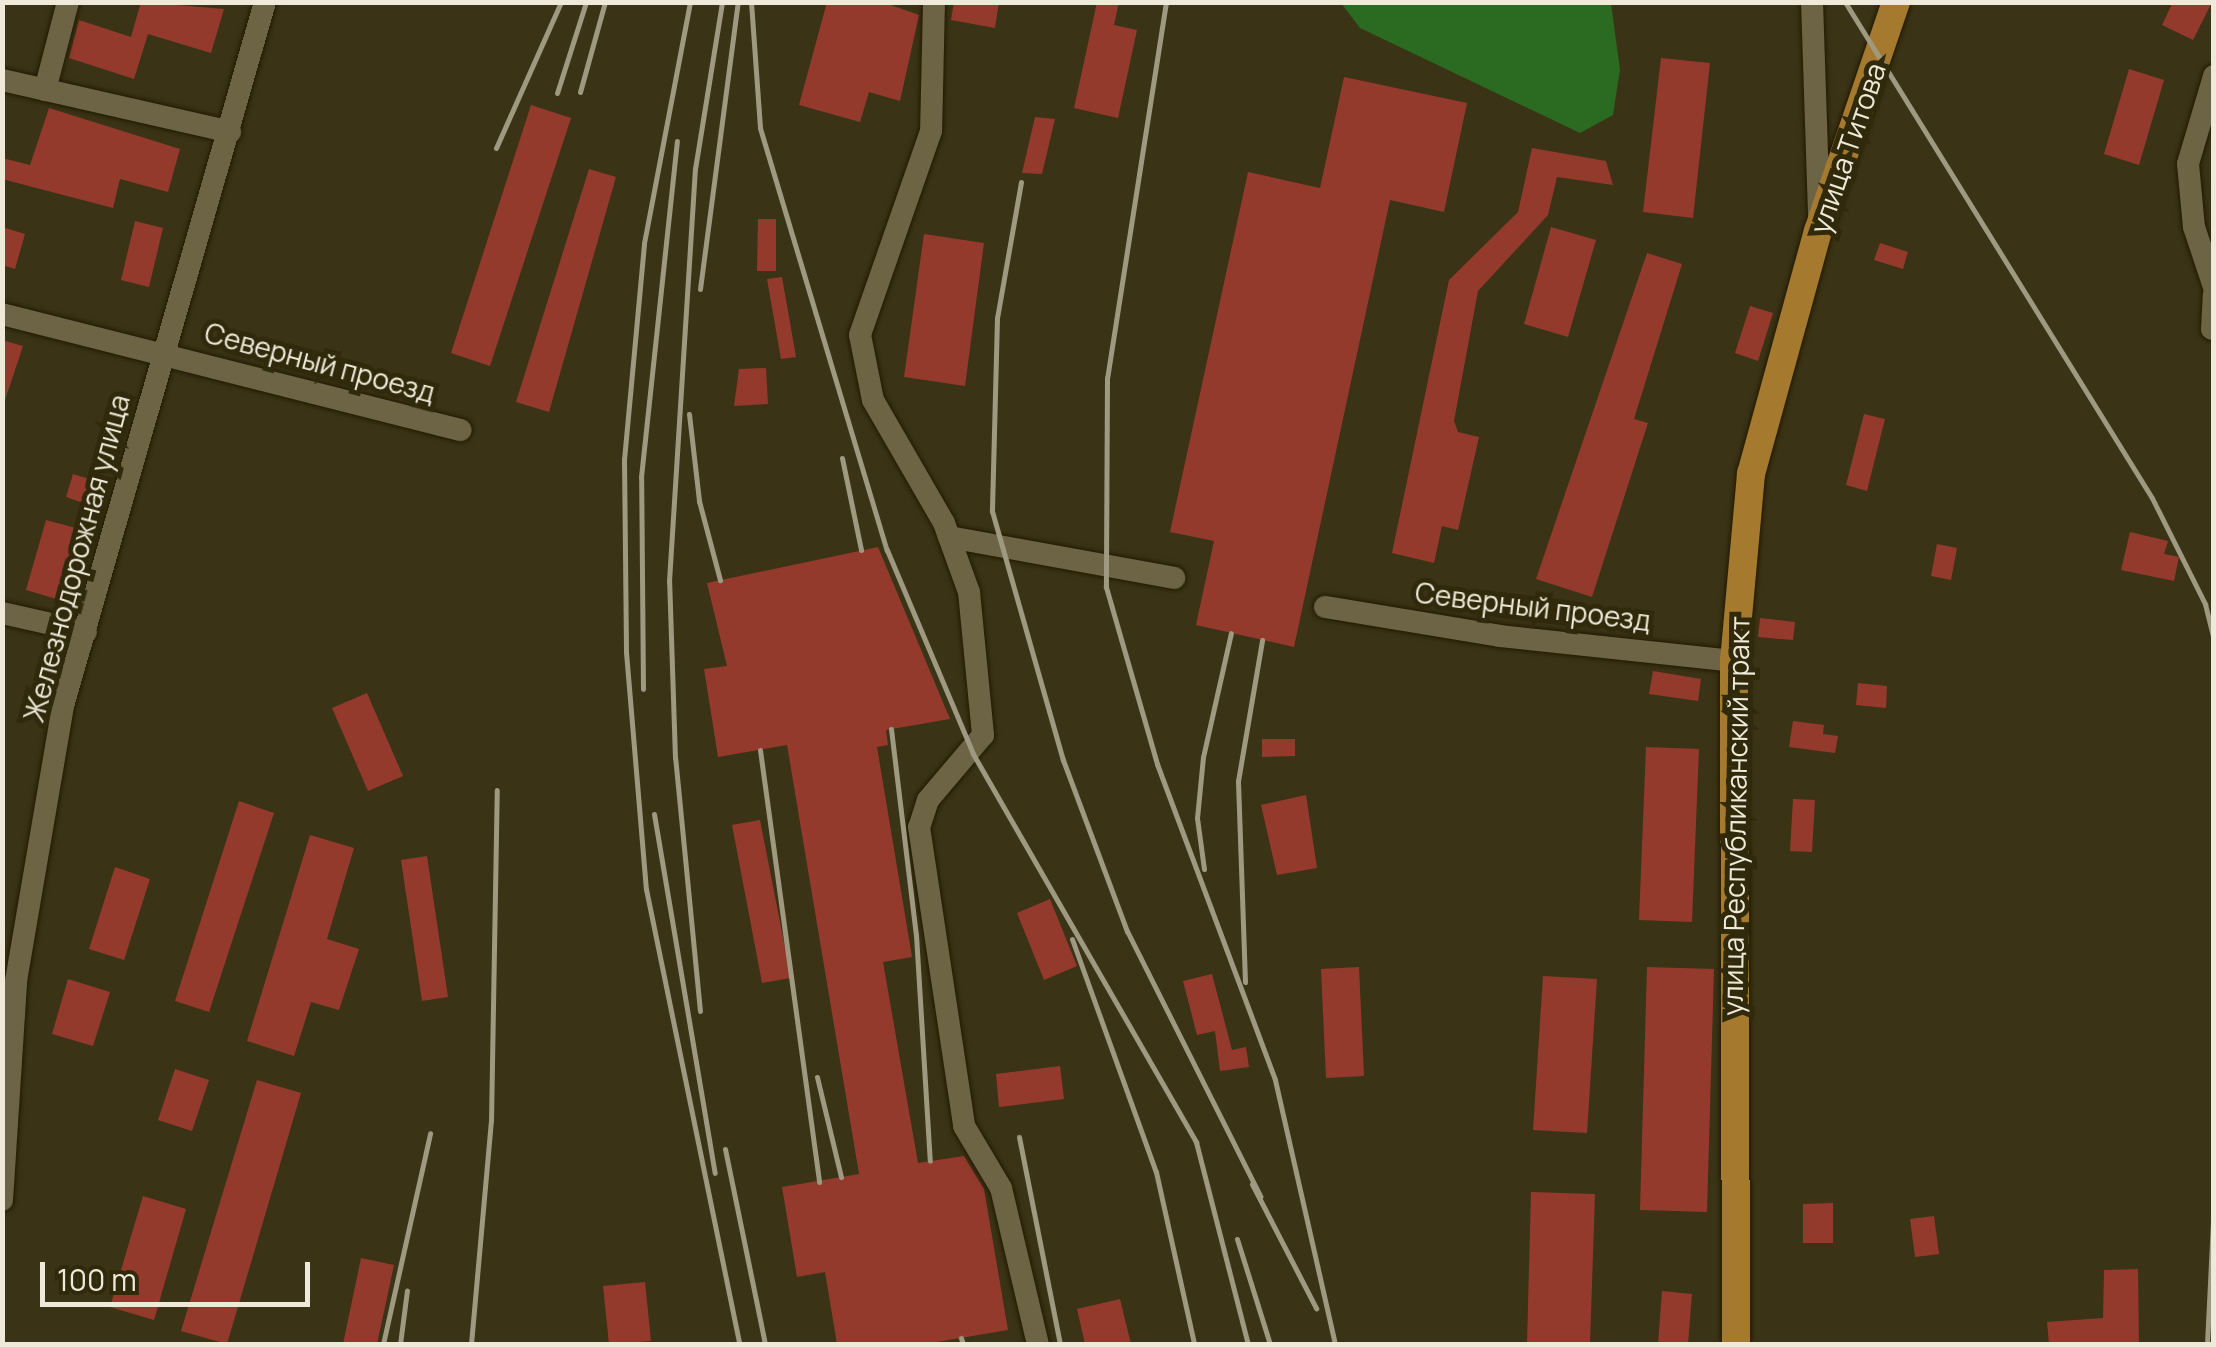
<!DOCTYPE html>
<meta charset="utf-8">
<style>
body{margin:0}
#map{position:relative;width:2216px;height:1347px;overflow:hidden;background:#3b3315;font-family:Manrope,sans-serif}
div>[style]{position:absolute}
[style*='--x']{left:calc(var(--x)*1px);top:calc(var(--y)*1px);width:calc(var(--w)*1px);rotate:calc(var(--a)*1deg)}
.forest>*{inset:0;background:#2b6a21}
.building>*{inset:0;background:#943a2d}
.roads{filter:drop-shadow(0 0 2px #221a00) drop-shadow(0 0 2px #221a00)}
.minor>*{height:22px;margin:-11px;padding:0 11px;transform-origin:11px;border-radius:11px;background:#6d6445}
.major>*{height:28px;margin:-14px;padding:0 14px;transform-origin:14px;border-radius:14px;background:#a57a2f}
.rail>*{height:5px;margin:-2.5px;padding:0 2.5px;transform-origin:2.5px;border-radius:2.5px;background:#9f9982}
span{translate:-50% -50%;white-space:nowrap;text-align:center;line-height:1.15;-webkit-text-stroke:10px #31290b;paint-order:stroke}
.street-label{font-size:28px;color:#eee9d8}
.frame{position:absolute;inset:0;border:5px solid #eee9d8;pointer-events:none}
.scale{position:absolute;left:40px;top:1262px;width:270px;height:45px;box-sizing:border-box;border:5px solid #eee9d8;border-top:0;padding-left:12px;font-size:30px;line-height:35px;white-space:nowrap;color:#eee9d8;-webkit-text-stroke:8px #31290b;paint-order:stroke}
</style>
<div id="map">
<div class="forest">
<i style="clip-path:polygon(1341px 3px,1611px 3px,1620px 70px,1613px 115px,1580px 133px,1360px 28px)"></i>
</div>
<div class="building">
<i style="clip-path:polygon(141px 2px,224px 9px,211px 53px,148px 34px,134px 79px,69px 58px,79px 20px,131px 37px)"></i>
<i style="clip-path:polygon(827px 2px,882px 2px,919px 15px,900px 101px,869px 92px,860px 122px,799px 105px)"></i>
<i style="clip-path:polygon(954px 2px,999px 2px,995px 28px,951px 20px)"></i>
<i style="clip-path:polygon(1097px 2px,1119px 2px,1114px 25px,1137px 30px,1118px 118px,1074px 108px)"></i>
<i style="clip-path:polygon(2173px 2px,2212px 2px,2193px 40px,2162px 25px)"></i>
<i style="clip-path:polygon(1661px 58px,1710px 63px,1693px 218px,1643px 212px)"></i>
<i style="clip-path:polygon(2129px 69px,2164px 80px,2139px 165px,2104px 154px)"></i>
<i style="clip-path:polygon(1344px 77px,1467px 103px,1444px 212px,1390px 200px,1294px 647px,1196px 625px,1214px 541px,1170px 532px,1248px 172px,1320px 188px)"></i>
<i style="clip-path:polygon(531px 105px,571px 118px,490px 366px,451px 353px)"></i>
<i style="clip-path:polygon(49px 108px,180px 149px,168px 192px,120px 179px,113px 208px,2px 179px,2px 158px,30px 165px)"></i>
<i style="clip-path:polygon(1035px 117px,1055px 119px,1042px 174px,1022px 173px)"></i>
<i style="clip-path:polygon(1532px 148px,1606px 161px,1613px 185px,1557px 177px,1548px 215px,1478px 291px,1454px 421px,1458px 432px,1479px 437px,1458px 530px,1442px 526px,1434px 563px,1392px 553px,1449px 280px,1518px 212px)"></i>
<i style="clip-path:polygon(589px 169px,616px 177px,549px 412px,516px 402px)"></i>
<i style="clip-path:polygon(758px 219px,776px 219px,776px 271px,757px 271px)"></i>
<i style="clip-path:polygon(135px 221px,163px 228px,149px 287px,121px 280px)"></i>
<i style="clip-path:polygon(2px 227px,25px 234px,15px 269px,2px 265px)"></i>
<i style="clip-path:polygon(1551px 227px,1596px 240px,1568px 337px,1524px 324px)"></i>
<i style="clip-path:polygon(924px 234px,984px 243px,965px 386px,904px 377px)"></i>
<i style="clip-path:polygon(1880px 243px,1908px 252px,1903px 269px,1874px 260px)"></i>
<i style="clip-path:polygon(1647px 253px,1682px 264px,1634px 419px,1648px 423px,1592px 597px,1536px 579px)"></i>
<i style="clip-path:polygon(782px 277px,796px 357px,781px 359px,767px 279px)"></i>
<i style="clip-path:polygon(1750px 306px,1773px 313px,1758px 361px,1735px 353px)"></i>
<i style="clip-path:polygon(2px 340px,23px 346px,5px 400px,2px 399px)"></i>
<i style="clip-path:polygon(766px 368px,768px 404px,734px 406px,739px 369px)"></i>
<i style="clip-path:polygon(1864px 414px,1885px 419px,1867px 491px,1846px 485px)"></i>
<i style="clip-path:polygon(73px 474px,99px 482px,92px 506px,66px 497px)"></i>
<i style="clip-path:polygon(46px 520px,91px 532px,70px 603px,26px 590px)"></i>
<i style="clip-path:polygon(2130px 532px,2168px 541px,2164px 554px,2179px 557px,2174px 581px,2121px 570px)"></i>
<i style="clip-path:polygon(1937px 544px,1957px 548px,1951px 580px,1931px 576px)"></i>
<i style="clip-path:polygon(878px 547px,950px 719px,886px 730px,888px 745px,877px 747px,912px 957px,883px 962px,918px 1163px,964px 1156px,984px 1189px,1008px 1330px,925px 1344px,837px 1344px,825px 1272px,797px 1277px,782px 1187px,859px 1174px,787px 745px,718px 757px,704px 669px,727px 666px,707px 583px)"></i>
<i style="clip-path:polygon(1760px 618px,1795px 622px,1793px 640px,1758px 637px)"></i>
<i style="clip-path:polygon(1653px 671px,1701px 679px,1698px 701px,1649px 694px)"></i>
<i style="clip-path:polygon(1858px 683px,1887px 686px,1886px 708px,1856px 705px)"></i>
<i style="clip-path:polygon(367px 693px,403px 776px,368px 791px,332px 708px)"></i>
<i style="clip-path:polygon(1793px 721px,1824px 725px,1823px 734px,1838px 736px,1835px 753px,1789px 747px)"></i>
<i style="clip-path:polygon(1262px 739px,1295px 739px,1295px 756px,1262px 757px)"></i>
<i style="clip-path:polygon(1646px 747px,1699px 749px,1692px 922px,1639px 920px)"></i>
<i style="clip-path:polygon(1306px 795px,1317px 868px,1277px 875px,1261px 805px)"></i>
<i style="clip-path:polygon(1793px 799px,1815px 800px,1812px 852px,1790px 851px)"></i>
<i style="clip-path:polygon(239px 801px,274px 813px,209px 1012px,175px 1001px)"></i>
<i style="clip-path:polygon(760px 820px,791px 978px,762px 983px,732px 825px)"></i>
<i style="clip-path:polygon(310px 835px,354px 848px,327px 939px,359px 949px,339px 1010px,311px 1002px,294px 1056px,247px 1041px)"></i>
<i style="clip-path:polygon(427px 856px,448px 997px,422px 1001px,401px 860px)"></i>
<i style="clip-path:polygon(115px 867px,150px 879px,124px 960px,89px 949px)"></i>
<i style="clip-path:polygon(1050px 899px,1077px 966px,1044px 980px,1017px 913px)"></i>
<i style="clip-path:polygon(1359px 967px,1364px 1076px,1326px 1078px,1321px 969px)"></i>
<i style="clip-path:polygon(1647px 967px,1714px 969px,1707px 1212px,1640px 1210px)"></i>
<i style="clip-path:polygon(1212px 974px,1232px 1050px,1246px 1047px,1249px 1067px,1220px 1071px,1215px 1031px,1197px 1035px,1183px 981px)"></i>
<i style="clip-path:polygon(1543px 976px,1597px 979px,1587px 1133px,1533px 1130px)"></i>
<i style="clip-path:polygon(68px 979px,110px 992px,93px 1046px,52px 1034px)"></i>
<i style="clip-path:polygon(1060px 1066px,1064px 1099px,999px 1107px,996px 1074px)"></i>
<i style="clip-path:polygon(175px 1069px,209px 1080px,192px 1131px,158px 1120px)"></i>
<i style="clip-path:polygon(257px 1080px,301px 1093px,227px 1344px,181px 1331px)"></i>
<i style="clip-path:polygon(1531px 1192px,1595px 1194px,1590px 1344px,1527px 1344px)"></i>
<i style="clip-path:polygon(143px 1196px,186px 1209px,154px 1320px,110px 1307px)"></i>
<i style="clip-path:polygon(1833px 1203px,1833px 1243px,1803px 1243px,1803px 1204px)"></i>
<i style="clip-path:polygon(1934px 1216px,1939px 1254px,1915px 1257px,1910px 1219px)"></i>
<i style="clip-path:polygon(361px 1258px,394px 1265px,377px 1344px,343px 1344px)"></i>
<i style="clip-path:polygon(2138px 1269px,2139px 1344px,2049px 1344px,2047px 1322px,2103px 1318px,2104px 1270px)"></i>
<i style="clip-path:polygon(645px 1282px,651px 1341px,609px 1344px,603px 1286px)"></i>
<i style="clip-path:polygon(1662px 1291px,1692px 1294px,1688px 1344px,1658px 1344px)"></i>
<i style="clip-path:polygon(1120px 1299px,1131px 1344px,1085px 1344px,1077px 1309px)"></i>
</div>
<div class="roads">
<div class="minor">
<i style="--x:934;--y:2;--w:129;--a:91.3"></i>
<i style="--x:931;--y:131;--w:216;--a:109.2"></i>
<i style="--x:860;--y:335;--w:66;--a:78.7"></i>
<i style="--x:873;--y:400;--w:142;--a:60"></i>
<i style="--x:944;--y:523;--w:73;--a:70.1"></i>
<i style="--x:969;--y:592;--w:144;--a:84.4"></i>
<i style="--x:983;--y:735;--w:85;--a:130.2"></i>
<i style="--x:928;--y:800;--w:28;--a:108"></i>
<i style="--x:919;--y:827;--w:302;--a:81.4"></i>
<i style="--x:964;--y:1126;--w:72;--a:59.2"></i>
<i style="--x:1001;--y:1188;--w:160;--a:76.7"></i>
<i style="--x:1812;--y:2;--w:212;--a:88.1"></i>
<i style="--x:2214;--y:76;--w:92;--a:106.5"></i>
<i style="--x:2188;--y:164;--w:63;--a:84.6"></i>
<i style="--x:2194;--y:227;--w:63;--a:71.6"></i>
<i style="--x:2;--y:80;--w:234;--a:12.8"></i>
<i style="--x:45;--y:90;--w:91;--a:-75.4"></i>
<i style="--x:2;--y:314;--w:473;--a:14.2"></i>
<i style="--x:2212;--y:329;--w:34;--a:-87"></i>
<i style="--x:949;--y:537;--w:229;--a:10.3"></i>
<i style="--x:1325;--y:607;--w:177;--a:9.4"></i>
<i style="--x:1500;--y:636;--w:235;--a:6.1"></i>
<i style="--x:2;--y:613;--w:86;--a:12.7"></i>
<i style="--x:2;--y:1200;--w:219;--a:-86.3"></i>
<i style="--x:16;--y:981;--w:279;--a:-80.3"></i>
<i style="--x:63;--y:706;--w:732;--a:-73.99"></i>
</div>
<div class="major">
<i style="--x:1736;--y:1344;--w:683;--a:-90.17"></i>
<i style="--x:1734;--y:661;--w:188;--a:-84.8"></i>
<i style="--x:1751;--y:474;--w:252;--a:-74.6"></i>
<i style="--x:1818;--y:231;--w:242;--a:-71.2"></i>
</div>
</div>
<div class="rail">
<i style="--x:690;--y:2;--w:246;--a:100.8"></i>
<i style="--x:644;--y:244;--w:216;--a:95.3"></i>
<i style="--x:624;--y:459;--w:193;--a:89.4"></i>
<i style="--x:626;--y:652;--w:238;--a:85.2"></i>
<i style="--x:646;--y:889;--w:464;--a:78.4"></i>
<i style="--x:751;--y:2;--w:126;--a:85.9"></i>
<i style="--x:760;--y:128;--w:441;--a:73.3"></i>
<i style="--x:887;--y:550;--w:221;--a:67.1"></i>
<i style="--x:973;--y:754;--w:448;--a:60.1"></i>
<i style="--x:1196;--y:1142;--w:209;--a:75.6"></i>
<i style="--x:1166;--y:2;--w:381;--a:98.9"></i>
<i style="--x:1107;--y:378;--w:209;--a:90.3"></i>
<i style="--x:1106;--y:587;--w:184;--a:73.9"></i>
<i style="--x:1157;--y:764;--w:337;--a:69.5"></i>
<i style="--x:1275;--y:1080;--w:271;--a:77.2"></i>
<i style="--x:1845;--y:2;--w:583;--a:58.24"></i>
<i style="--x:2152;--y:498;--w:119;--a:63.4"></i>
<i style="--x:2205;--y:604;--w:37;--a:76"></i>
<i style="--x:580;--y:92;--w:93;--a:-74.5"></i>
<i style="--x:557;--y:93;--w:96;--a:-72.3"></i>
<i style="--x:496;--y:148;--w:160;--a:-66"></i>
<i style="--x:1021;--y:182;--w:138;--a:100"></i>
<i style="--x:997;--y:318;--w:193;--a:91.5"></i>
<i style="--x:992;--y:511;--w:259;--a:74.1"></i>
<i style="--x:1063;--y:760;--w:183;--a:69.5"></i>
<i style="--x:1127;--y:931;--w:297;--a:63.3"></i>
<i style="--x:700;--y:289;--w:290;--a:-82.5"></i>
<i style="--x:689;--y:414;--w:88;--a:83.4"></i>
<i style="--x:699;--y:501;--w:82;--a:75.1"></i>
<i style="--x:842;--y:458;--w:94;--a:78.3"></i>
<i style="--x:643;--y:689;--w:212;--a:-90.5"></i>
<i style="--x:641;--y:477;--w:338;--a:-83.9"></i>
<i style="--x:891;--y:729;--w:208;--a:83.1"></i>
<i style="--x:916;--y:935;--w:226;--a:86.5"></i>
<i style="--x:760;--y:750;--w:436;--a:82.2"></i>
<i style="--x:654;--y:814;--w:364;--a:80.4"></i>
<i style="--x:1204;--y:869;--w:51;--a:-97.8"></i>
<i style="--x:1197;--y:818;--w:61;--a:-84.4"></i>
<i style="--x:1203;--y:757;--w:127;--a:-77.3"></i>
<i style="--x:1072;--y:939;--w:248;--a:70.2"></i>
<i style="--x:1156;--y:1172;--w:176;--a:77.5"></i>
<i style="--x:1245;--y:982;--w:201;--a:-92"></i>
<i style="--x:1238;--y:781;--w:143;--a:-80.3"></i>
<i style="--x:700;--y:1011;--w:254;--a:-95.6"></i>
<i style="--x:675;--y:758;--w:177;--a:-91.9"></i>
<i style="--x:669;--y:581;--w:413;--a:-86.4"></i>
<i style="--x:695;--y:169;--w:169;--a:-80.8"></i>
<i style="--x:817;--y:1077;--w:103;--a:76.5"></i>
<i style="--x:1019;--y:1137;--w:211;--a:78.8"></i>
<i style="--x:725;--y:1149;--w:199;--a:78.4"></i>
<i style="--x:1252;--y:1184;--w:140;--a:62.7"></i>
<i style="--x:1237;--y:1239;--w:110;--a:72.6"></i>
<i style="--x:961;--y:1338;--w:6;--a:72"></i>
<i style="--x:383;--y:1344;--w:216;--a:-77.4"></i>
<i style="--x:400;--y:1344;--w:54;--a:-82.6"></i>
<i style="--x:471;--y:1344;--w:224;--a:-84.9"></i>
<i style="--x:491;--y:1121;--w:331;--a:-89"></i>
<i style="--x:2207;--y:1344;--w:145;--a:-87.2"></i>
</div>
<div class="street-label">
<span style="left:1847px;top:148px;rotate:-71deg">улица Титова</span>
<span style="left:320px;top:362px;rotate:15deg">Северный проезд</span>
<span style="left:76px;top:558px;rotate:-75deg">Железнодорожная улица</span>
<span style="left:1533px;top:606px;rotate:7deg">Северный проезд</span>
<span style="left:1735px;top:816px;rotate:-89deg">улица Республиканский тракт</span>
</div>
<div class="frame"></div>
<div class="scale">100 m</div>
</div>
